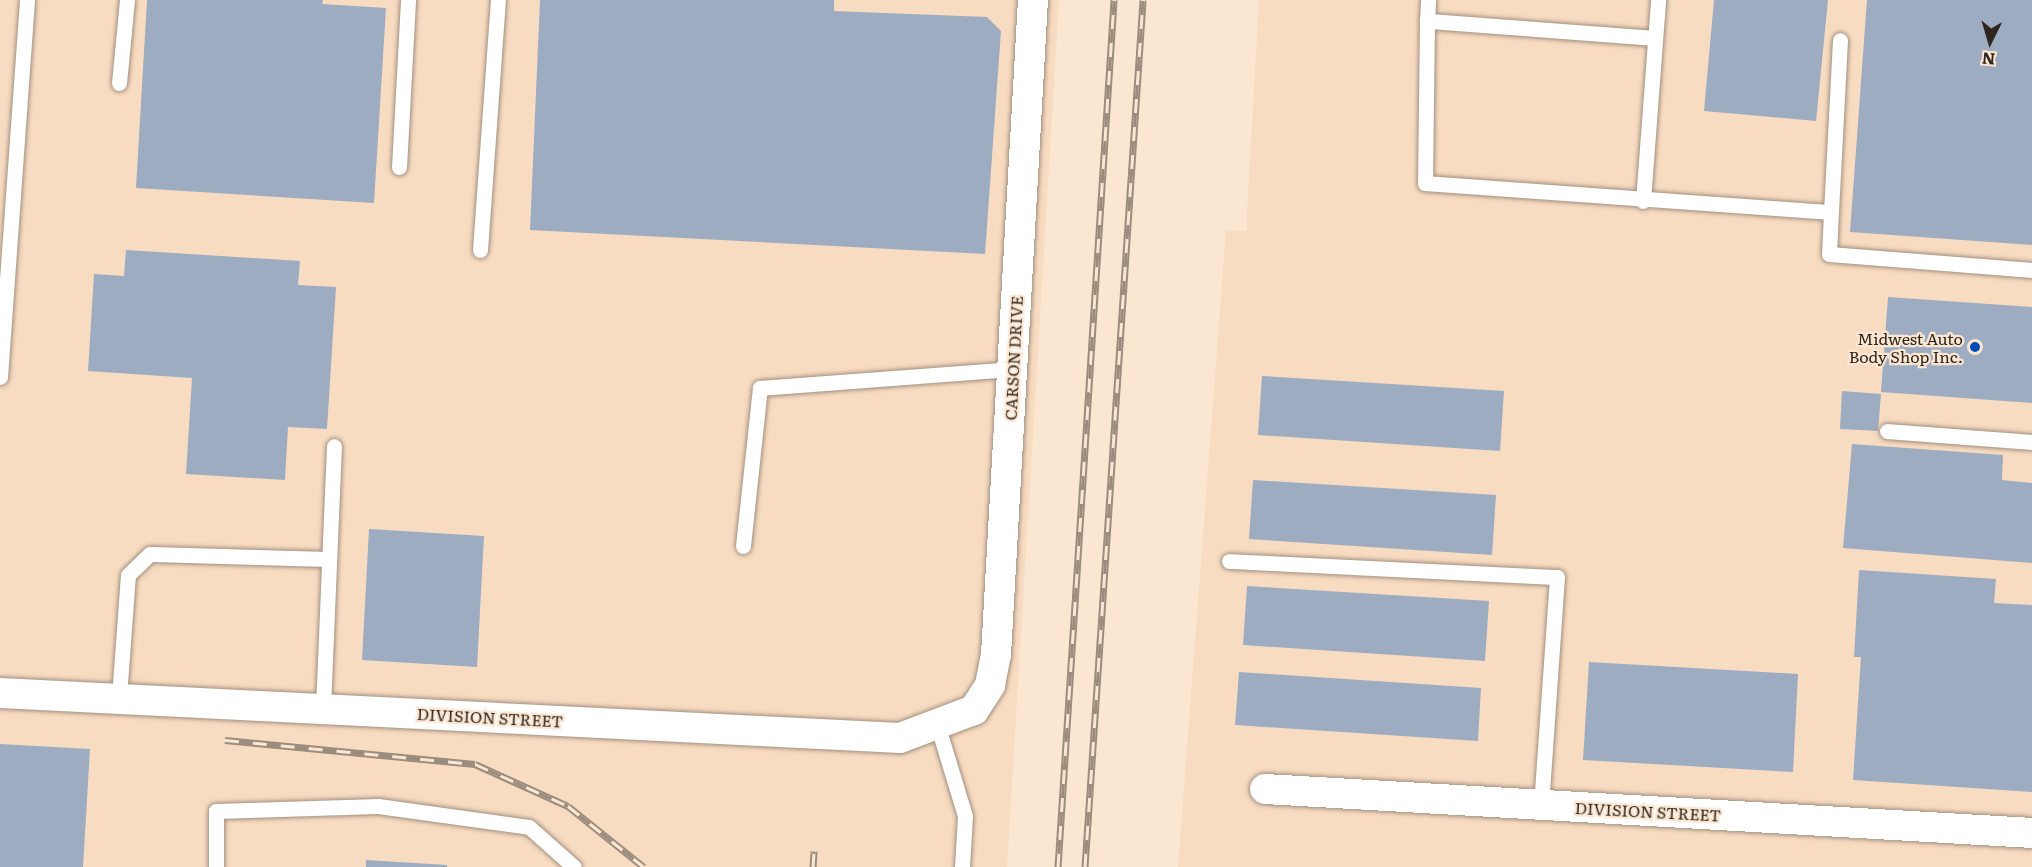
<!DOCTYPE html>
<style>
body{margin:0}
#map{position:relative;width:2032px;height:867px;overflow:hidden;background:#fbe6d2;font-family:Literata,serif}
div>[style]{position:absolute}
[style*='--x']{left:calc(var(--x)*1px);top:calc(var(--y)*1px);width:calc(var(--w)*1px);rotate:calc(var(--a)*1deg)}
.built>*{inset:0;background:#f7dcc2}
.building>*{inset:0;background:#9eacc2}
.roads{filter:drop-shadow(0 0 2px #a38f7d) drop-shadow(0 0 2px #a38f7d)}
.service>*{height:15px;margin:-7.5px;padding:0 7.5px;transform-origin:7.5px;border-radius:7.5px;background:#fff}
.minor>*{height:30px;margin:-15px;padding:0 15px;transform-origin:15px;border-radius:15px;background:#fff}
.rail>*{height:7px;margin-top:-3.5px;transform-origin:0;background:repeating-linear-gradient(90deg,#fbe6d2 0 14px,#9b8c7e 0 28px);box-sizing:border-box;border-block:2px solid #9b8c7e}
.dots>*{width:16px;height:16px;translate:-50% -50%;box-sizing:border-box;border:3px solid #fbe6d2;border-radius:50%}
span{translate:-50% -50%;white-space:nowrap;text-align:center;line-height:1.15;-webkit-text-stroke:4.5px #fbe6d2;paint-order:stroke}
.poi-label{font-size:16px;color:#2e261e}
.right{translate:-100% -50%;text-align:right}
.street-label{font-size:16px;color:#2e261e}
.north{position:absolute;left:1960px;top:12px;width:60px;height:60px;-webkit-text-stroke:4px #fbe6d2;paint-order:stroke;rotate:185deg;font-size:16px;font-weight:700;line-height:24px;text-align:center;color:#2e261e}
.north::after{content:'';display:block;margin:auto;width:21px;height:27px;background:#2e261e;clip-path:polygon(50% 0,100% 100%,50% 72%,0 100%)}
</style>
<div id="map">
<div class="built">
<i style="clip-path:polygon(0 0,1059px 0,1007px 867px,0 867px)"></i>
<i style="clip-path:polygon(1259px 0,2032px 0,2032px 867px,1178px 867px,1226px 230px,1246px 231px)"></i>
</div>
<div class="building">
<i style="clip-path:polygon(147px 0,323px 0,322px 4px,386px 8px,374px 203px,136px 188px)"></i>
<i style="clip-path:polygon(540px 0,834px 0,834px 11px,987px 17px,1001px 31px,985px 254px,530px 230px)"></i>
<i style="clip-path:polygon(1714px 0,1828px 0,1816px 121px,1704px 111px)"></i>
<i style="clip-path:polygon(1867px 0,2032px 0,2032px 245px,1850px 232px)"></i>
<i style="clip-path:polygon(126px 250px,300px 261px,298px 285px,336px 287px,327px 429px,288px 427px,285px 480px,186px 474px,192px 378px,88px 371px,94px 274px,124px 276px)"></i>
<i style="clip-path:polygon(1888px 297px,2032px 307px,2032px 403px,1881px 392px)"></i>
<i style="clip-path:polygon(1262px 376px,1504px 391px,1500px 451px,1258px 435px)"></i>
<i style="clip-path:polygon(1842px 391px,1881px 394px,1878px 431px,1840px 429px)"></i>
<i style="clip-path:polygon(1852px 444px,2003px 455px,2002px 480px,2032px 483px,2032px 563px,1843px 548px)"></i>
<i style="clip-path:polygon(1253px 480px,1496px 495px,1492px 555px,1249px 539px)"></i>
<i style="clip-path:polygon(369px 529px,484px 536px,477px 667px,362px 660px)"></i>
<i style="clip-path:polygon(1859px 570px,1996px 579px,1994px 603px,2032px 605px,2032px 792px,1853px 780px,1861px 657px,1854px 657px)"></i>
<i style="clip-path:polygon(1247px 586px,1489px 601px,1485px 661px,1243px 645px)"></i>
<i style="clip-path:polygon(1589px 662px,1798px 674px,1793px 772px,1583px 760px)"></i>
<i style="clip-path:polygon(1239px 672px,1481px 688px,1478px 741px,1235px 725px)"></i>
<i style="clip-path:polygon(0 744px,90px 749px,83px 867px,0 867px)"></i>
<i style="clip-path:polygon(366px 860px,447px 865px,447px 867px,366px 867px)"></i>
</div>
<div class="roads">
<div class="service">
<i style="--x:1427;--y:21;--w:21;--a:-87"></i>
<i style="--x:1655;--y:38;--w:229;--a:-175.7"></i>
<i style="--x:1427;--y:21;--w:162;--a:90.7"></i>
<i style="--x:1425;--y:183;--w:407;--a:4.1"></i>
<i style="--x:1831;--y:212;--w:42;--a:92.7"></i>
<i style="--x:1829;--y:254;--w:204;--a:4.5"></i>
<i style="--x:119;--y:83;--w:83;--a:-84.5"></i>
<i style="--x:399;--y:167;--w:167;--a:-86.9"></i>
<i style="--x:1643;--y:201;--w:202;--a:-85.7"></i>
<i style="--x:1831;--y:212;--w:172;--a:-87"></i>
<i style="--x:480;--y:250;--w:251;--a:-85.9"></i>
<i style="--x:0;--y:377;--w:378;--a:-85.9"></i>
<i style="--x:1887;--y:431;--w:145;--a:4.3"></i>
<i style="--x:743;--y:546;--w:159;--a:-83.9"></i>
<i style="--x:760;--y:388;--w:254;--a:-4.3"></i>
<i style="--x:1229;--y:561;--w:328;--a:2.8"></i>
<i style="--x:1557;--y:577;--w:229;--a:94"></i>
<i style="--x:119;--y:697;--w:122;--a:-85.8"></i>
<i style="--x:128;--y:575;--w:30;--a:-44"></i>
<i style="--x:150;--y:554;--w:179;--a:1.6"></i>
<i style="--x:323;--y:708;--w:262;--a:-87.6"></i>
<i style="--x:938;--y:727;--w:93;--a:73.1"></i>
<i style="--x:965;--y:816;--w:51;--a:93.4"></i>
<i style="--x:216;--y:867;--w:56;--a:-90"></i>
<i style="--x:216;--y:811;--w:162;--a:-1.8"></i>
<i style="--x:378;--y:806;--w:152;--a:7.9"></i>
<i style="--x:529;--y:827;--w:60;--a:41.6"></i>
</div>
<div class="minor">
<i style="--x:0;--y:693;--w:901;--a:2.86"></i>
<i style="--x:900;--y:738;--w:79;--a:-20.7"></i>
<i style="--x:974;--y:710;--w:30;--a:-57"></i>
<i style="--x:990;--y:685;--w:31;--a:-79"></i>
<i style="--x:996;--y:655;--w:656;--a:-86.77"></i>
<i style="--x:1265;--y:789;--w:768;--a:3.28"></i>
</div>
</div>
<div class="rail">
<i style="--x:225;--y:740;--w:251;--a:5.5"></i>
<i style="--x:475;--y:764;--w:102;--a:24.3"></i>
<i style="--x:568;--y:806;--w:97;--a:38.8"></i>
<i style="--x:813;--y:867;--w:16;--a:-86"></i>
<i style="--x:1058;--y:867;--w:869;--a:-86.3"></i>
<i style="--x:1085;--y:867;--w:869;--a:-86.17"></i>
</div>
<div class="dots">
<i style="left:1975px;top:347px;background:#004db7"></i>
</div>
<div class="poi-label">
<span class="right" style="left:1963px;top:347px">Midwest Auto<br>Body Shop Inc.</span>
</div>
<div class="street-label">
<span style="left:1013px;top:358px;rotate:-87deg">CARSON DRIVE</span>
<span style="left:490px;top:717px;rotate:3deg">DIVISION STREET</span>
<span style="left:1648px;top:811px;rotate:3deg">DIVISION STREET</span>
</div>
<div class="north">N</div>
</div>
